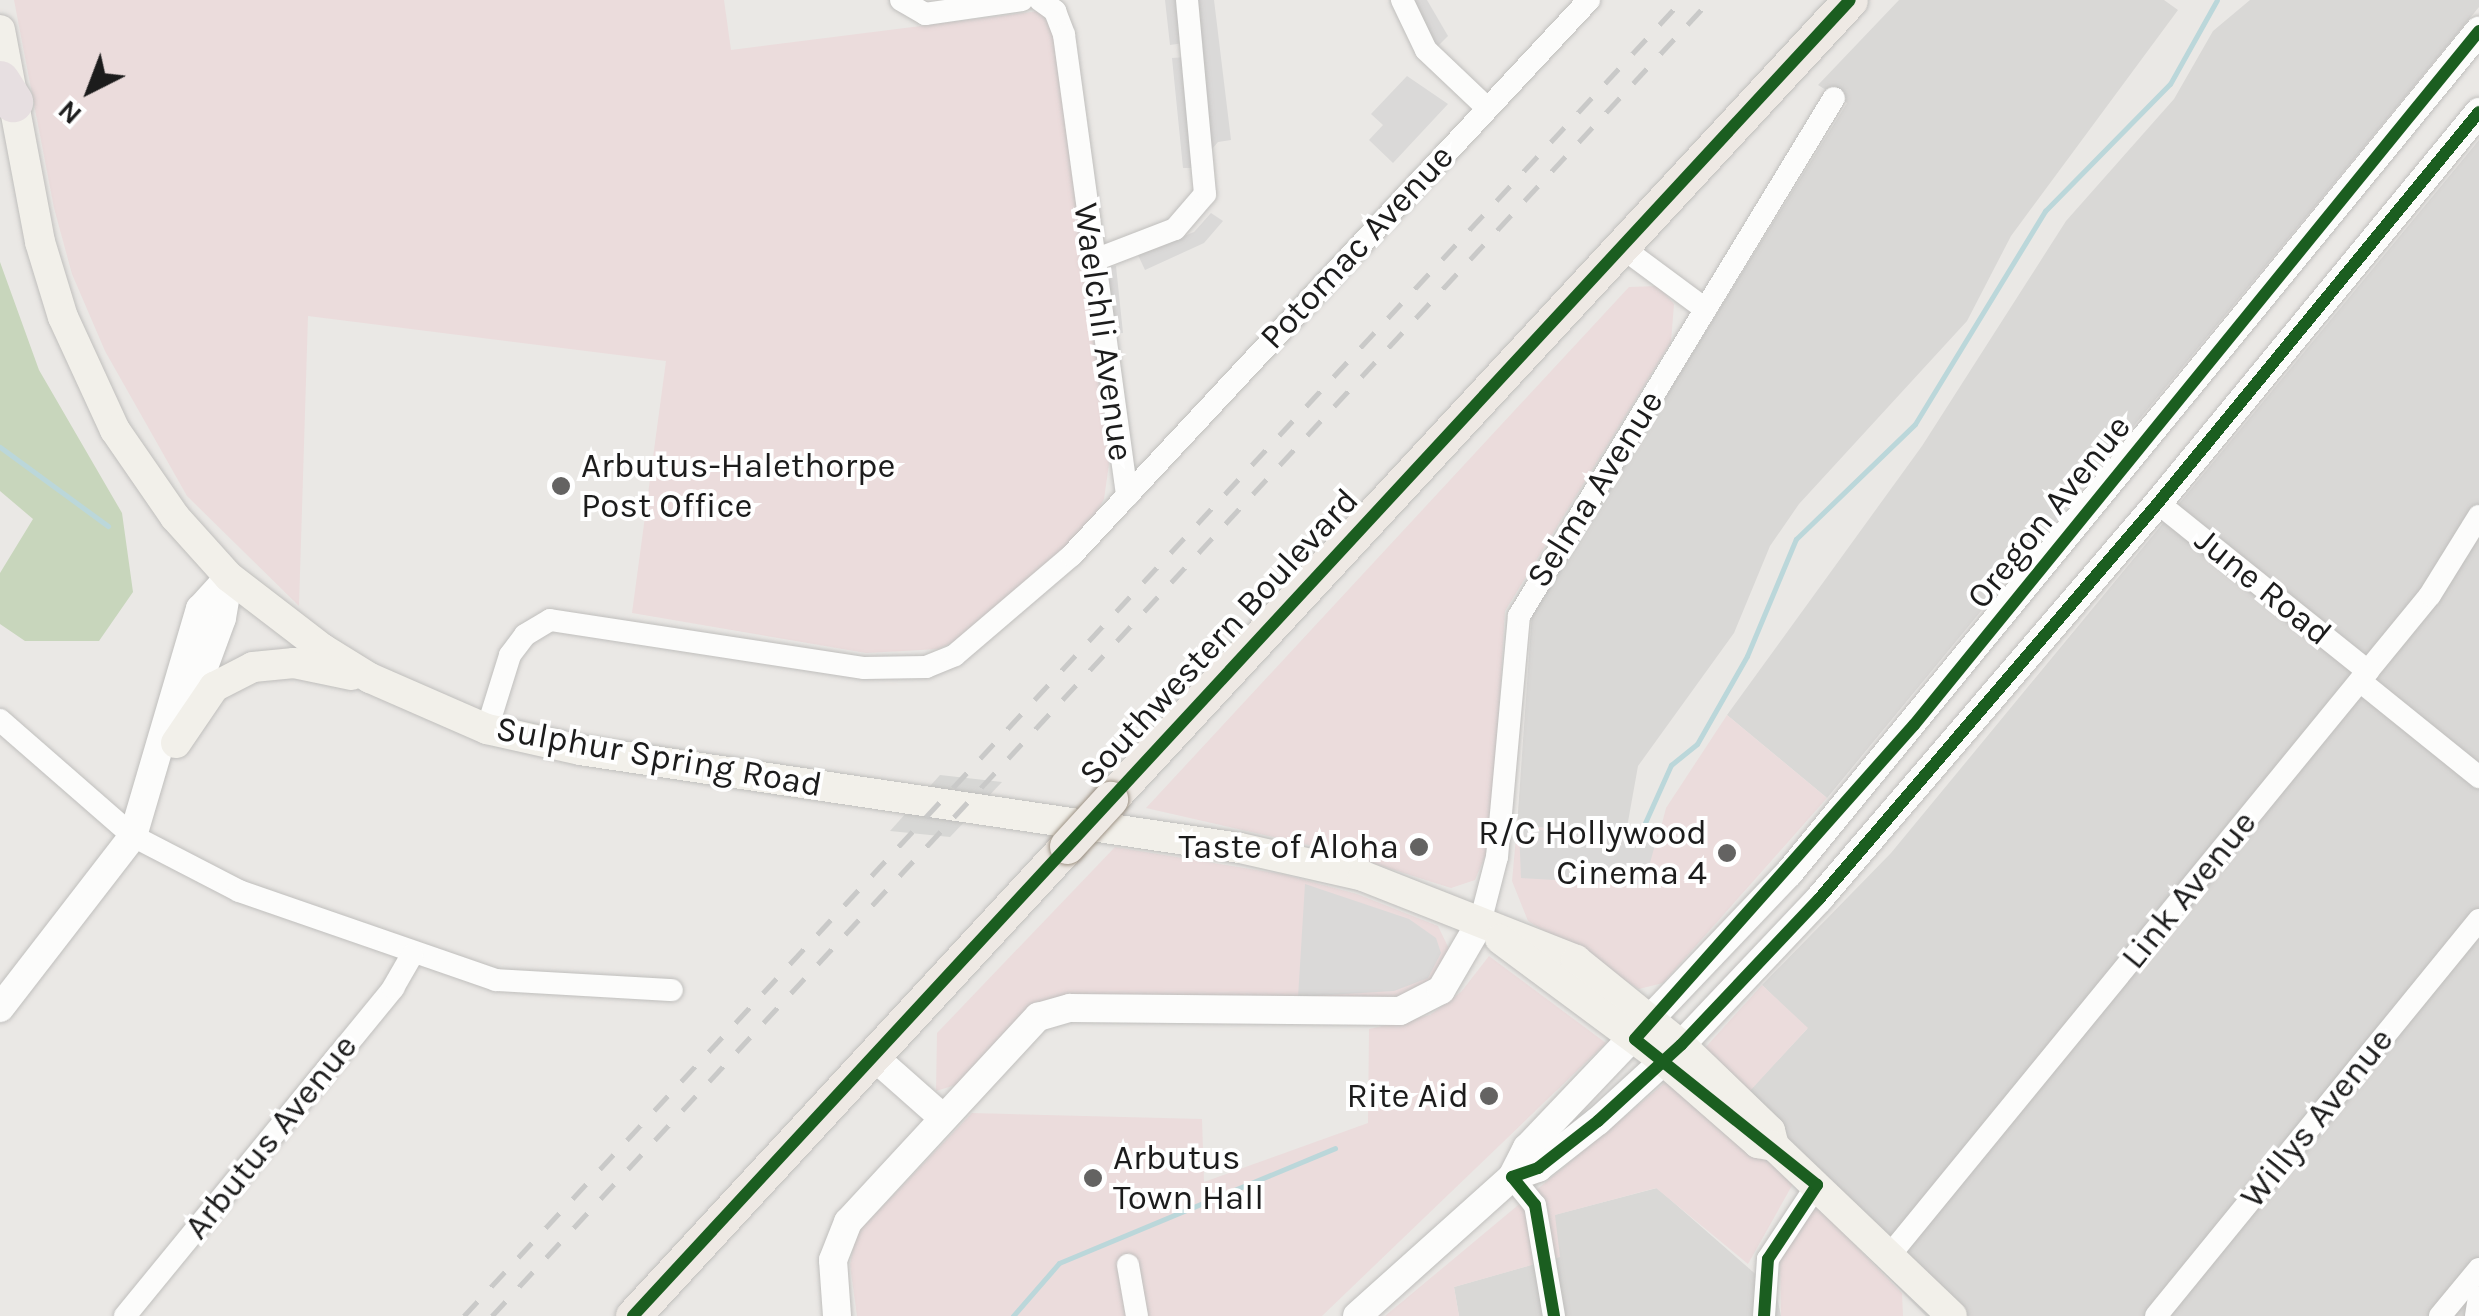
<!DOCTYPE html>
<style>
body{margin:0}
#map{position:relative;width:2479px;height:1316px;overflow:hidden;background:#eae8e5;font-family:Karla,sans-serif}
div>[style]{position:absolute}
[style*='--x']{left:calc(var(--x)*1px);top:calc(var(--y)*1px);width:calc(var(--w)*1px);rotate:calc(var(--a)*1deg)}
.residential>*{inset:0;background:#d9d8d6}
.commercial>*{inset:0;background:#ebdcdc}
.forest>*{inset:0;background:#c8d6bc}
.parking>*{inset:0;background:#dad9d8}
.pier>*{inset:0;background:#d7d7d5}
.stream>*{height:5px;margin:-2.5px;padding:0 2.5px;transform-origin:2.5px;border-radius:2.5px;background:#bbd7da}
.roads{filter:drop-shadow(0 0 2px #c0bfbd) drop-shadow(0 0 2px #c0bfbd)}
.minor>*{height:22px;margin:-11px;padding:0 11px;transform-origin:11px;border-radius:11px;background:#fcfcfb}
.tertiary>*{height:28px;margin:-14px;padding:0 14px;transform-origin:14px;border-radius:14px;background:#fcfcfb}
.secondary>*{height:30px;margin:-15px;padding:0 15px;transform-origin:15px;border-radius:15px;background:#f2f0ea}
.primary>*{height:35px;margin:-17.5px;padding:0 17.5px;transform-origin:17.5px;border-radius:17.5px;background:#eee9e4}
.motorway>*{height:40px;margin:-20px;padding:0 20px;transform-origin:20px;border-radius:20px;background:#e7dfe1}
.rail>*{height:5px;margin-top:-2.5px;transform-origin:0;background:repeating-linear-gradient(90deg,#c9c9c8 0 20px,transparent 0 40px)}
.bridges{filter:drop-shadow(0 0 2px #9d9284) drop-shadow(0 0 2px #9d9284)}
.primary-bridge>*{height:35px;margin:-17.5px;padding:0 17.5px;transform-origin:17.5px;border-radius:17.5px;background:#eee9e4}
.cycleway>*{height:12px;margin:-6px;padding:0 6px;transform-origin:6px;border-radius:6px;background:#1b5e20}
.dots>*{width:28px;height:28px;translate:-50% -50%;box-sizing:border-box;border:5px solid #fff;border-radius:50%}
span{translate:-50% -50%;white-space:nowrap;text-align:center;line-height:1.15;-webkit-text-stroke:8px #fff;paint-order:stroke}
.street-label{font-size:35px;color:#1c1c1c}
.poi-label{font-size:35px;color:#1c1c1c}
.left{translate:0 -50%;text-align:left}
.right{translate:-100% -50%;text-align:right}
.north{position:absolute;left:40px;top:40px;width:100px;height:100px;-webkit-text-stroke:8px #fff;paint-order:stroke;rotate:222deg;font-size:28px;font-weight:700;line-height:40px;text-align:center;color:#1c1c1c}
.north::after{content:'';display:block;margin:auto;width:35px;height:45px;background:#1c1c1c;clip-path:polygon(50% 0,100% 100%,50% 72%,0 100%)}
</style>
<div id="map">
<div class="residential">
<i style="clip-path:polygon(1899px 0,2164px 0,2178px 10px,2011px 236px,1967px 321px,1799px 504px,1770px 546px,1734px 633px,1638px 766px,1626px 833px,1517px 826px,1532px 613px,1847px 103px,1818px 85px)"></i>
<i style="clip-path:polygon(2250px 0,2479px 0,2479px 7px,1827px 798px,1727px 715px,1922px 446px,2066px 221px,2174px 99px,2213px 31px)"></i>
<i style="clip-path:polygon(2479px 140px,2479px 1316px,1926px 1316px,1794px 1182px,1749px 1091px,1807px 1029px,1762px 985px,1891px 853px)"></i>
<i style="clip-path:polygon(1657px 1188px,1776px 1292px,1781px 1316px,1459px 1316px,1454px 1287px,1559px 1257px,1554px 1215px)"></i>
</div>
<div class="commercial">
<i style="clip-path:polygon(14px 0,724px 0,731px 50px,1039px 11px,1055px 31px,1112px 443px,1104px 499px,1092px 522px,974px 633px,938px 649px,866px 653px,632px 613px,666px 361px,308px 316px,299px 606px,187px 496px,105px 351px,72px 274px,54px 208px)"></i>
<i style="clip-path:polygon(1658px 286px,1674px 304px,1671px 342px,1505px 611px,1491px 842px,1475px 880px,1451px 888px,1334px 851px,1146px 808px,1629px 287px)"></i>
<i style="clip-path:polygon(1727px 715px,1827px 798px,1663px 983px,1639px 989px,1528px 921px,1512px 881px,1517px 826px,1659px 835px,1666px 808px)"></i>
<i style="clip-path:polygon(1115px 847px,1282px 874px,1357px 894px,1438px 926px,1450px 951px,1434px 982px,1397px 1002px,1048px 1000px,1030px 1010px,959px 1084px,936px 1091px,937px 1033px)"></i>
<i style="clip-path:polygon(1489px 956px,1606px 1043px,1322px 1316px,857px 1316px,850px 1265px,856px 1234px,972px 1113px,1202px 1119px,1204px 1182px,1368px 1123px,1369px 1029px,1430px 1015px,1461px 992px)"></i>
<i style="clip-path:polygon(1762px 985px,1808px 1028px,1749px 1092px,1704px 1049px)"></i>
<i style="clip-path:polygon(1666px 1082px,1794px 1182px,1748px 1264px,1656px 1188px,1555px 1215px,1560px 1257px,1454px 1287px,1459px 1316px,1385px 1316px)"></i>
<i style="clip-path:polygon(1818px 1207px,1902px 1293px,1903px 1316px,1781px 1316px,1780px 1260px,1796px 1227px)"></i>
</div>
<div class="forest">
<i style="clip-path:polygon(0 262px,39px 370px,122px 513px,133px 592px,99px 641px,25px 641px,0 624px,0 573px,33px 519px,0 491px)"></i>
</div>
<div class="parking">
<i style="clip-path:polygon(1165px 0,1214px 0,1231px 140px,1218px 142px,1195px 168px,1183px 168px,1172px 58px,1186px 57px,1184px 43px,1170px 45px)"></i>
<i style="clip-path:polygon(1411px 0,1427px 0,1448px 36px,1437px 47px)"></i>
<i style="clip-path:polygon(1407px 76px,1448px 104px,1393px 163px,1369px 140px,1383px 125px,1371px 114px)"></i>
<i style="clip-path:polygon(1211px 213px,1223px 221px,1204px 243px,1145px 270px,1138px 255px,1194px 232px)"></i>
<i style="clip-path:polygon(1116px 266px,1123px 333px,1108px 334px,1100px 268px)"></i>
<i style="clip-path:polygon(1519px 828px,1656px 841px,1644px 885px,1521px 878px)"></i>
<i style="clip-path:polygon(1305px 884px,1409px 919px,1436px 938px,1441px 953px,1428px 978px,1394px 991px,1298px 997px)"></i>
</div>
<div class="pier">
<i style="clip-path:polygon(940px 775px,1002px 782px,950px 837px,890px 831px)"></i>
</div>
<div class="stream">
<i style="--x:0;--y:447;--w:134;--a:36.2"></i>
<i style="--x:1644;--y:825;--w:66;--a:-65.8"></i>
<i style="--x:1671;--y:765;--w:33;--a:-39"></i>
<i style="--x:1697;--y:744;--w:101;--a:-60.4"></i>
<i style="--x:1747;--y:656;--w:127;--a:-67.3"></i>
<i style="--x:1796;--y:539;--w:165;--a:-44"></i>
<i style="--x:1915;--y:424;--w:250;--a:-58.6"></i>
<i style="--x:2045;--y:211;--w:178;--a:-45.5"></i>
<i style="--x:2170;--y:84;--w:96;--a:-60.8"></i>
<i style="--x:1013;--y:1316;--w:70;--a:-49"></i>
<i style="--x:1059;--y:1263;--w:299;--a:-22.6"></i>
</div>
<div class="roads">
<div class="minor">
<i style="--x:901;--y:0;--w:28;--a:30"></i>
<i style="--x:925;--y:14;--w:98;--a:-8.2"></i>
<i style="--x:1040;--y:0;--w:19;--a:36"></i>
<i style="--x:1055;--y:11;--w:26;--a:69"></i>
<i style="--x:1064;--y:35;--w:465;--a:82.2"></i>
<i style="--x:1402;--y:0;--w:55;--a:64.4"></i>
<i style="--x:1426;--y:50;--w:83;--a:43.5"></i>
<i style="--x:1620;--y:246;--w:106;--a:36.5"></i>
<i style="--x:1092;--y:261;--w:89;--a:-21.1"></i>
<i style="--x:1175;--y:229;--w:46;--a:-49.4"></i>
<i style="--x:1205;--y:194;--w:195;--a:-95.3"></i>
<i style="--x:2158;--y:503;--w:269;--a:38.7"></i>
<i style="--x:2360;--y:681;--w:153;--a:38.9"></i>
<i style="--x:0;--y:720;--w:176;--a:41.1"></i>
<i style="--x:133;--y:836;--w:119;--a:27.4"></i>
<i style="--x:239;--y:891;--w:272;--a:19.1"></i>
<i style="--x:496;--y:980;--w:176;--a:3.3"></i>
<i style="--x:487;--y:729;--w:77;--a:-72.7"></i>
<i style="--x:510;--y:655;--w:25;--a:-53"></i>
<i style="--x:525;--y:635;--w:29;--a:-31"></i>
<i style="--x:550;--y:620;--w:318;--a:8.7"></i>
<i style="--x:864;--y:668;--w:62;--a:-0.9"></i>
<i style="--x:926;--y:667;--w:31;--a:-22"></i>
<i style="--x:955;--y:655;--w:153;--a:-40.5"></i>
<i style="--x:1071;--y:556;--w:760;--a:-47.03"></i>
<i style="--x:1480;--y:923;--w:68;--a:-75.6"></i>
<i style="--x:1497;--y:857;--w:242;--a:-84.8"></i>
<i style="--x:1519;--y:616;--w:606;--a:-58.7"></i>
<i style="--x:1512;--y:1177;--w:36;--a:51"></i>
<i style="--x:1535;--y:1205;--w:113;--a:80.3"></i>
<i style="--x:1889;--y:1256;--w:854;--a:-50.7"></i>
<i style="--x:2430;--y:595;--w:93;--a:-58.2"></i>
<i style="--x:1128;--y:1265;--w:52;--a:80"></i>
<i style="--x:125;--y:1316;--w:424;--a:-50.7"></i>
<i style="--x:393;--y:988;--w:38;--a:-60"></i>
<i style="--x:1764;--y:1316;--w:57;--a:-86"></i>
<i style="--x:1768;--y:1259;--w:89;--a:-56.5"></i>
<i style="--x:2156;--y:1316;--w:511;--a:-50.8"></i>
<i style="--x:2440;--y:1316;--w:61;--a:-50.3"></i>
<i style="--x:2476;--y:1316;--w:19;--a:-81"></i>
</div>
<div class="tertiary">
<i style="--x:186;--y:716;--w:104;--a:-69.8"></i>
<i style="--x:222;--y:618;--w:42;--a:-80.3"></i>
<i style="--x:0;--y:1008;--w:217;--a:-52.3"></i>
<i style="--x:133;--y:836;--w:237;--a:-73.6"></i>
<i style="--x:200;--y:609;--w:43;--a:-47.8"></i>
<i style="--x:873;--y:1056;--w:92;--a:41.5"></i>
<i style="--x:1512;--y:1177;--w:28;--a:-19"></i>
<i style="--x:1538;--y:1168;--w:76;--a:-38.1"></i>
<i style="--x:1598;--y:1121;--w:113;--a:-42.5"></i>
<i style="--x:1681;--y:1045;--w:201;--a:-46.6"></i>
<i style="--x:1819;--y:899;--w:521;--a:-49.43"></i>
<i style="--x:2158;--y:503;--w:506;--a:-50.61"></i>
<i style="--x:837;--y:1316;--w:56;--a:-94.1"></i>
<i style="--x:833;--y:1260;--w:41;--a:-68.5"></i>
<i style="--x:848;--y:1222;--w:280;--a:-47.2"></i>
<i style="--x:1038;--y:1017;--w:33;--a:-16"></i>
<i style="--x:1070;--y:1008;--w:330;--a:0.5"></i>
<i style="--x:1400;--y:1011;--w:46;--a:-27.1"></i>
<i style="--x:1441;--y:990;--w:78;--a:-59.8"></i>
<i style="--x:1357;--y:1316;--w:208;--a:-41.9"></i>
<i style="--x:1512;--y:1177;--w:33;--a:-63"></i>
<i style="--x:1527;--y:1148;--w:380;--a:-46.4"></i>
<i style="--x:1789;--y:873;--w:1089;--a:-50.67"></i>
</div>
<div class="secondary">
<i style="--x:0;--y:30;--w:216;--a:79.3"></i>
<i style="--x:40;--y:242;--w:78;--a:73"></i>
<i style="--x:63;--y:317;--w:124;--a:65.3"></i>
<i style="--x:115;--y:430;--w:106;--a:55.4"></i>
<i style="--x:175;--y:517;--w:81;--a:48"></i>
<i style="--x:229;--y:577;--w:118;--a:37.5"></i>
<i style="--x:323;--y:649;--w:55;--a:31.7"></i>
<i style="--x:370;--y:678;--w:128;--a:23.6"></i>
<i style="--x:487;--y:729;--w:95;--a:12.7"></i>
<i style="--x:580;--y:750;--w:667;--a:8.45"></i>
<i style="--x:1240;--y:848;--w:126;--a:12.8"></i>
<i style="--x:1363;--y:876;--w:229;--a:21.5"></i>
<i style="--x:1576;--y:960;--w:135;--a:39"></i>
<i style="--x:1681;--y:1045;--w:124;--a:44"></i>
<i style="--x:1770;--y:1131;--w:16;--a:75"></i>
<i style="--x:176;--y:743;--w:68;--a:-55.8"></i>
<i style="--x:214;--y:687;--w:44;--a:-27.1"></i>
<i style="--x:253;--y:667;--w:41;--a:-5.6"></i>
<i style="--x:294;--y:663;--w:59;--a:11.7"></i>
<i style="--x:1500;--y:939;--w:204;--a:36.6"></i>
<i style="--x:1664;--y:1061;--w:125;--a:41.1"></i>
<i style="--x:1758;--y:1143;--w:16;--a:11"></i>
<i style="--x:1774;--y:1146;--w:246;--a:43.7"></i>
</div>
<div class="primary">
<i style="--x:1110;--y:799;--w:1089;--a:-47.2"></i>
<i style="--x:633;--y:1316;--w:640;--a:-47.28"></i>
</div>
<div class="motorway">
<i style="--x:0;--y:81;--w:25;--a:58"></i>
</div>
</div>
<div class="rail">
<i style="--x:464;--y:1316;--w:1793;--a:-47.21"></i>
<i style="--x:492;--y:1316;--w:1793;--a:-47.21"></i>
</div>
<div class="bridges">
<div class="primary-bridge">
<i style="--x:1067;--y:846;--w:64;--a:-47.5"></i>
</div>
</div>
<div class="cycleway">
<i style="--x:633;--y:1316;--w:1792;--a:-47.24"></i>
<i style="--x:1554;--y:1316;--w:113;--a:-99.7"></i>
<i style="--x:1535;--y:1205;--w:36;--a:-129"></i>
<i style="--x:1512;--y:1177;--w:28;--a:-19"></i>
<i style="--x:1538;--y:1168;--w:76;--a:-38.1"></i>
<i style="--x:1598;--y:1121;--w:113;--a:-42.5"></i>
<i style="--x:1681;--y:1045;--w:201;--a:-46.6"></i>
<i style="--x:1819;--y:899;--w:521;--a:-49.43"></i>
<i style="--x:2158;--y:503;--w:506;--a:-50.61"></i>
<i style="--x:1764;--y:1316;--w:57;--a:-86"></i>
<i style="--x:1768;--y:1259;--w:89;--a:-56.5"></i>
<i style="--x:1817;--y:1185;--w:233;--a:-141.3"></i>
<i style="--x:1635;--y:1039;--w:420;--a:-48.4"></i>
<i style="--x:1914;--y:725;--w:895;--a:-50.85"></i>
</div>
<div class="dots">
<i style="left:561px;top:486px;background:#646362"></i>
<i style="left:1419px;top:847px;background:#646362"></i>
<i style="left:1727px;top:853px;background:#646362"></i>
<i style="left:1489px;top:1096px;background:#646362"></i>
<i style="left:1093px;top:1178px;background:#646362"></i>
</div>
<div class="street-label">
<span style="left:1357px;top:247px;rotate:-47deg">Potomac Avenue</span>
<span style="left:1103px;top:332px;rotate:82deg">Waelchli Avenue</span>
<span style="left:1595px;top:489px;rotate:-58deg">Selma Avenue</span>
<span style="left:2049px;top:512px;rotate:-51deg">Oregon Avenue</span>
<span style="left:2263px;top:587px;rotate:39deg">June Road</span>
<span style="left:1219px;top:637px;rotate:-47deg">Southwestern Boulevard</span>
<span style="left:659px;top:757px;rotate:10deg">Sulphur Spring Road</span>
<span style="left:2189px;top:890px;rotate:-51deg">Link Avenue</span>
<span style="left:2317px;top:1118px;rotate:-51deg">Willys Avenue</span>
<span style="left:271px;top:1137px;rotate:-51deg">Arbutus Avenue</span>
</div>
<div class="poi-label">
<span class="left" style="left:581px;top:486px">Arbutus-Halethorpe<br>Post Office</span>
<span class="right" style="left:1707px;top:853px">R/C Hollywood<br>Cinema 4</span>
<span class="right" style="left:1399px;top:847px">Taste of Aloha</span>
<span class="right" style="left:1469px;top:1096px">Rite Aid</span>
<span class="left" style="left:1113px;top:1178px">Arbutus<br>Town Hall</span>
</div>
<div class="north">N</div>
</div>
